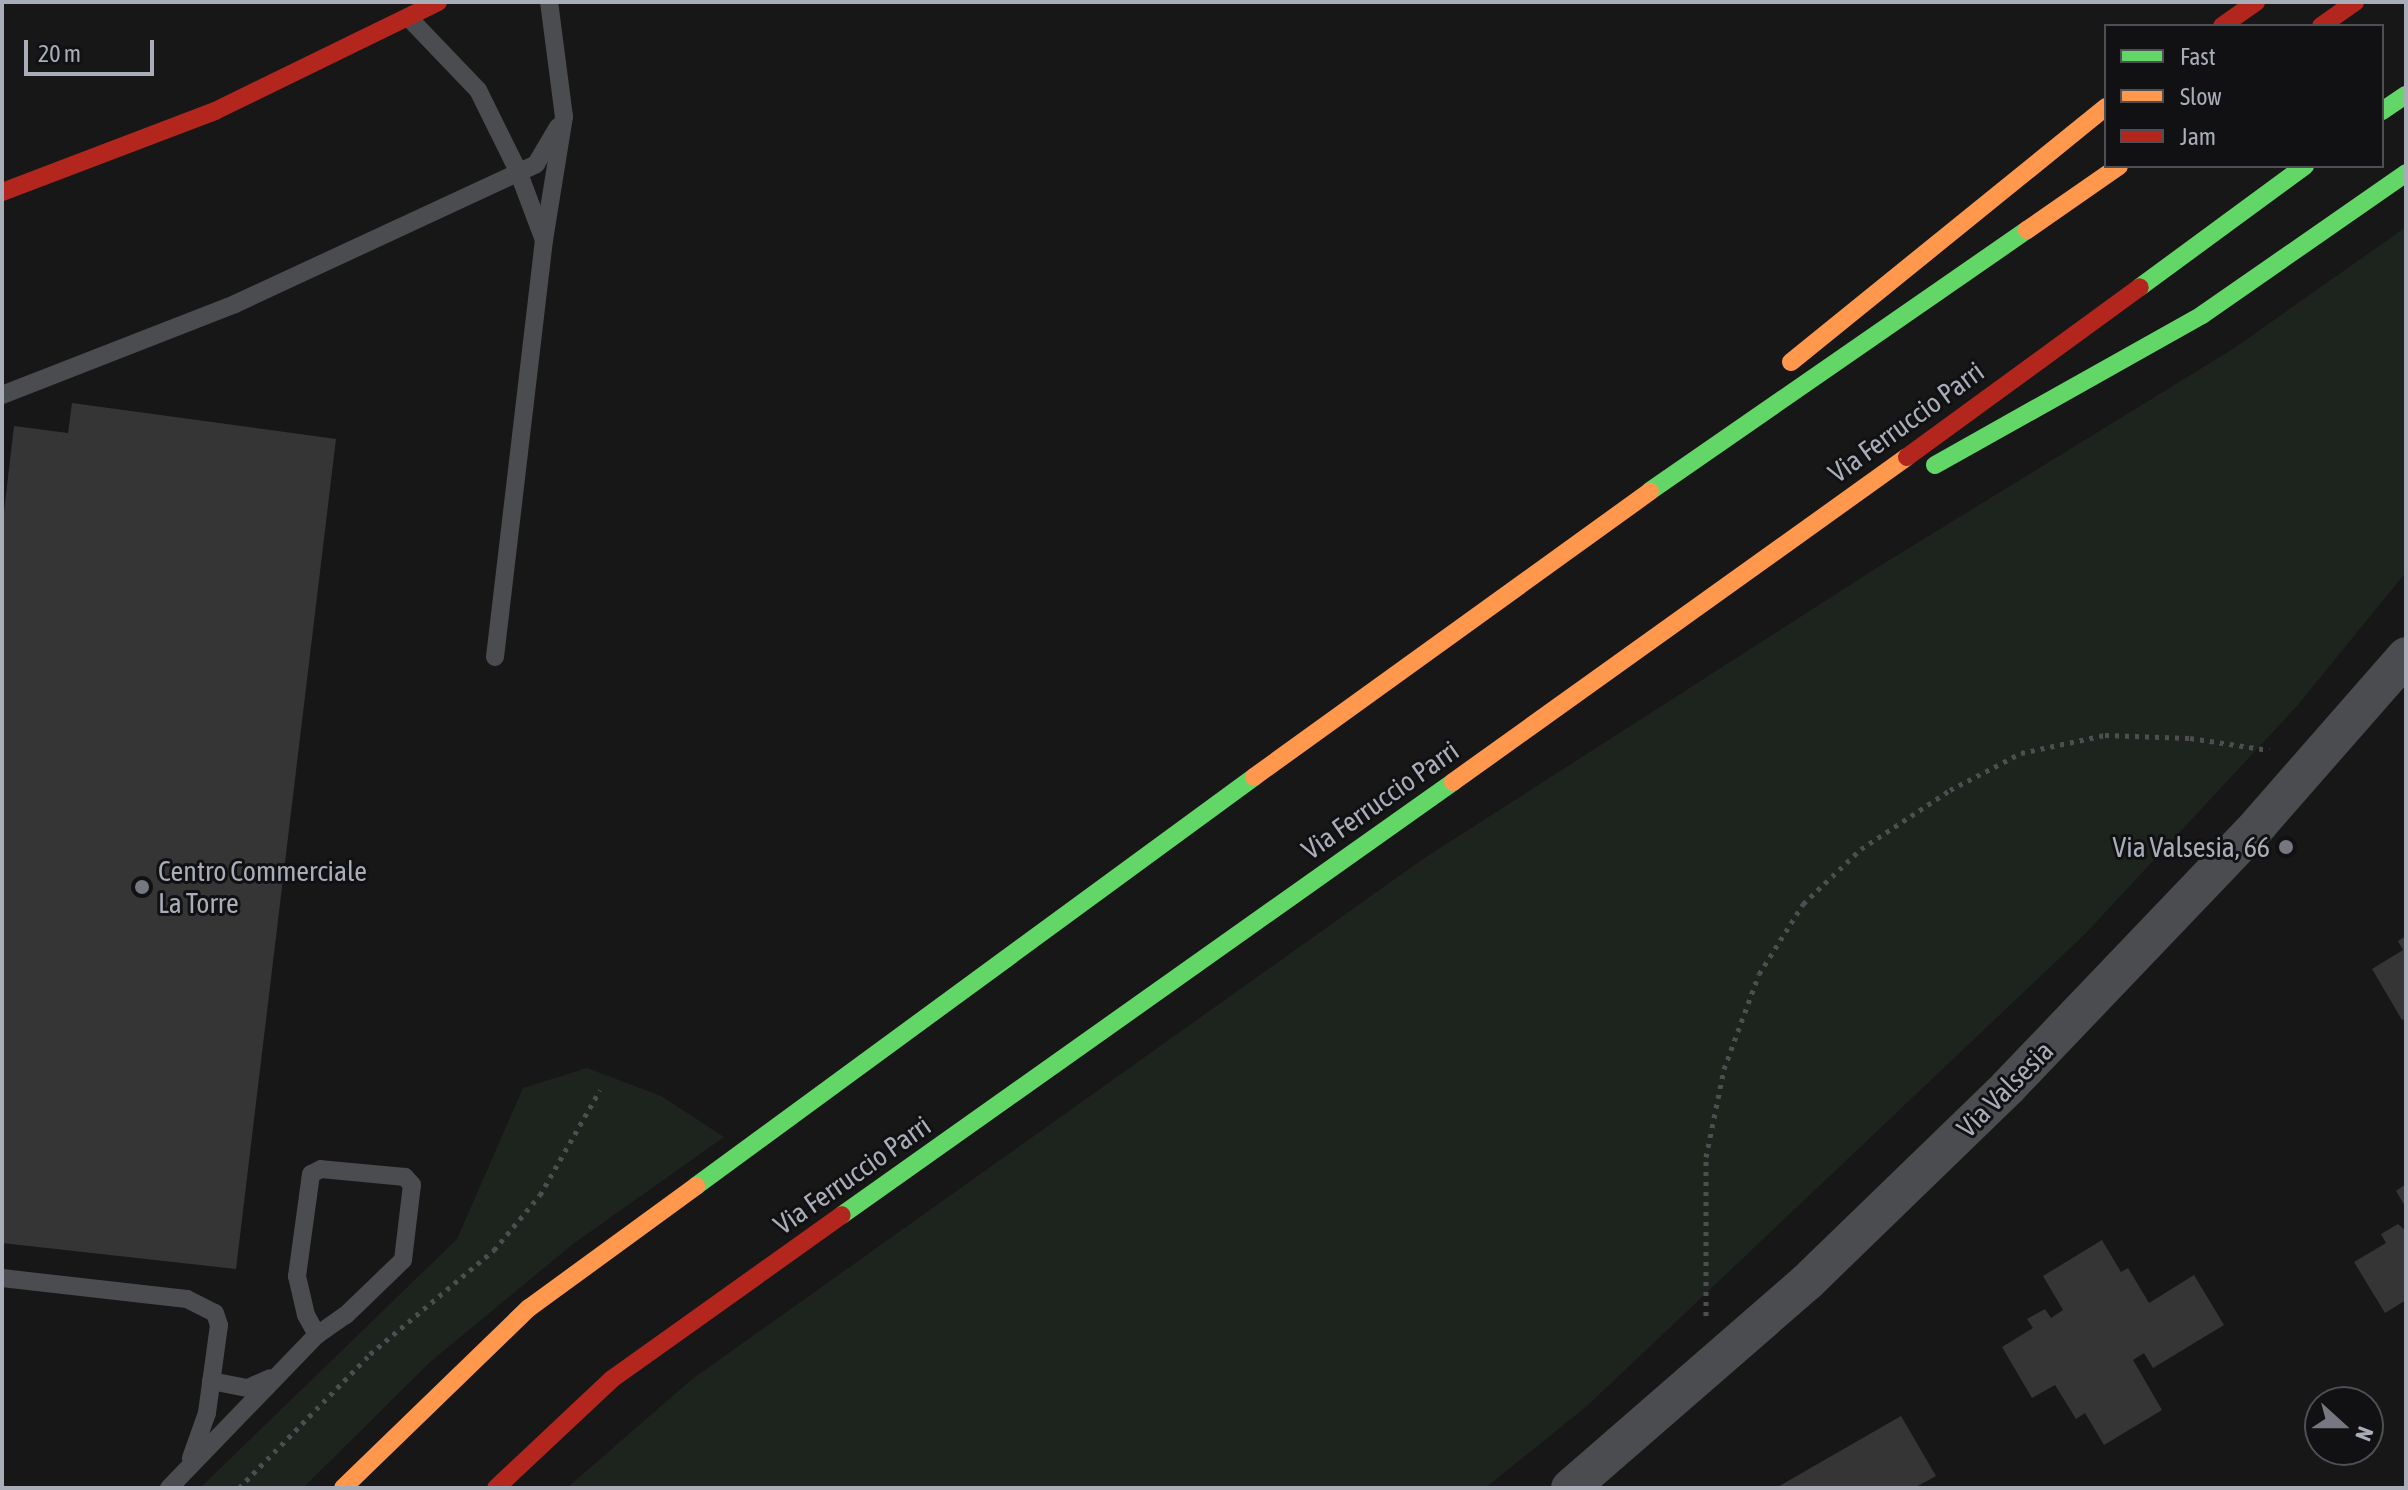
<!DOCTYPE html>
<style>
body{margin:0}
#map{position:relative;width:2408px;height:1490px;overflow:hidden;background:#171717;font-family:"Asap Condensed",sans-serif}
div>[style]{position:absolute}
[style*='--x']{left:calc(var(--x)*1px);top:calc(var(--y)*1px);width:calc(var(--w)*1px);rotate:calc(var(--a)*1deg)}
.green>*{inset:0;background:#1d241e}
.building>*{inset:0;background:#353536}
.path>*{height:5px;margin-top:-2.5px;transform-origin:0;background:repeating-linear-gradient(90deg,#4d4e52 0 4px,transparent 0 10px)}
.lane>*{height:18px;margin:-9px;padding:0 9px;transform-origin:9px;border-radius:9px;background:#4b4c50}
.street>*{height:38px;margin:-19px;padding:0 19px;transform-origin:19px;border-radius:19px;background:#4b4c50}
.fast>*{height:18px;margin:-9px;padding:0 9px;transform-origin:9px;border-radius:9px;background:#63d668}
.slow>*{height:18px;margin:-9px;padding:0 9px;transform-origin:9px;border-radius:9px;background:#ff974d}
.jam>*{height:18px;margin:-9px;padding:0 9px;transform-origin:9px;border-radius:9px;background:#b3261e}
.dots>*{width:22px;height:22px;translate:-50% -50%;box-sizing:border-box;border:4px solid #111113;border-radius:50%}
span{translate:-50% -50%;white-space:nowrap;text-align:center;line-height:1.15;-webkit-text-stroke:6px #111113;paint-order:stroke}
.street-label{font-size:28px;color:#a8adb8}
.poi-label{font-size:28px;color:#a8adb8}
.right{translate:-100% -50%;text-align:right}
.left{translate:0 -50%;text-align:left}
.frame{position:absolute;inset:0;border:4px solid #a8adb8;pointer-events:none}
.legend{position:absolute;left:2104px;top:24px;width:280px;height:144px;box-sizing:border-box;background:#111113;border:2px solid #4d4f55;margin:0;padding:10px 14px;list-style:none;font-size:24px;color:#a8adb8}
.legend li{display:flex;align-items:center;gap:16px;height:40px}
.legend b{width:40px;border:2px solid #4d4f55}
.north{position:absolute;left:2304px;top:1386px;width:80px;height:80px;box-sizing:border-box;background:#111113;border:2px solid #4d4f55;border-radius:50%;rotate:111deg;font-size:22px;font-weight:700;line-height:32px;text-align:center;color:#a8adb8}
.north::after{content:'';display:block;margin:auto;width:28px;height:36px;background:#757880;clip-path:polygon(50% 0,100% 100%,50% 72%,0 100%)}
.scale{position:absolute;left:24px;top:40px;width:130px;height:36px;box-sizing:border-box;border:4px solid #a8adb8;border-top:0;padding-left:10px;font-size:24px;line-height:28px;white-space:nowrap;color:#a8adb8;-webkit-text-stroke:6px #111113;paint-order:stroke}
</style>
<div id="map">
<div class="green">
<i style="clip-path:polygon(2406px 227px,2406px 572px,2297px 706px,2085px 934px,1587px 1406px,1485px 1488px,567px 1488px,691px 1380px,1423px 859px,1883px 564px,2233px 349px)"></i>
<i style="clip-path:polygon(587px 1068px,661px 1096px,724px 1137px,573px 1244px,430px 1362px,303px 1488px,200px 1488px,457px 1239px,523px 1088px)"></i>
</div>
<div class="building">
<i style="clip-path:polygon(72px 403px,336px 439px,236px 1269px,2px 1243px,2px 529px,14px 426px,68px 433px)"></i>
<i style="clip-path:polygon(2406px 936px,2406px 1018px,2402px 1020px,2372px 969px,2403px 950px,2398px 941px)"></i>
<i style="clip-path:polygon(2406px 1184px,2406px 1208px,2396px 1191px)"></i>
<i style="clip-path:polygon(2398px 1224px,2406px 1231px,2406px 1300px,2385px 1313px,2354px 1262px,2386px 1243px,2381px 1234px)"></i>
<i style="clip-path:polygon(2102px 1240px,2121px 1272px,2128px 1268px,2149px 1303px,2194px 1275px,2224px 1325px,2153px 1368px,2144px 1353px,2133px 1360px,2162px 1410px,2104px 1445px,2085px 1413px,2076px 1419px,2055px 1385px,2032px 1398px,2002px 1347px,2033px 1328px,2027px 1319px,2045px 1309px,2051px 1318px,2063px 1310px,2043px 1276px)"></i>
<i style="clip-path:polygon(1901px 1416px,1936px 1476px,1914px 1488px,1776px 1488px)"></i>
</div>
<div class="path">
<i style="--x:1706;--y:1316;--w:159;--a:-90"></i>
<i style="--x:1706;--y:1157;--w:90;--a:-78.4"></i>
<i style="--x:1724;--y:1069;--w:101;--a:-69.8"></i>
<i style="--x:1759;--y:974;--w:83;--a:-57.8"></i>
<i style="--x:1803;--y:904;--w:80;--a:-43.5"></i>
<i style="--x:1861;--y:849;--w:107;--a:-33.5"></i>
<i style="--x:1950;--y:790;--w:80;--a:-27.5"></i>
<i style="--x:2021;--y:753;--w:86;--a:-12.1"></i>
<i style="--x:2105;--y:735;--w:85;--a:2"></i>
<i style="--x:2190;--y:738;--w:80;--a:8.6"></i>
<i style="--x:239;--y:1488;--w:187;--a:-45.6"></i>
<i style="--x:370;--y:1354;--w:162;--a:-40"></i>
<i style="--x:494;--y:1250;--w:72;--a:-50.1"></i>
<i style="--x:540;--y:1195;--w:121;--a:-60.3"></i>
</div>
<div class="lane">
<i style="--x:408;--y:17;--w:101;--a:46.2"></i>
<i style="--x:478;--y:90;--w:90;--a:63.7"></i>
<i style="--x:518;--y:171;--w:74;--a:69.4"></i>
<i style="--x:2;--y:395;--w:250;--a:-21.3"></i>
<i style="--x:235;--y:304;--w:332;--a:-24.9"></i>
<i style="--x:536;--y:164;--w:43;--a:-59.3"></i>
<i style="--x:495;--y:657;--w:420;--a:-83.3"></i>
<i style="--x:544;--y:240;--w:125;--a:-80.8"></i>
<i style="--x:564;--y:117;--w:116;--a:-97.4"></i>
<i style="--x:2;--y:1278;--w:186;--a:6.5"></i>
<i style="--x:187;--y:1299;--w:31;--a:27"></i>
<i style="--x:215;--y:1313;--w:13;--a:72"></i>
<i style="--x:219;--y:1325;--w:89;--a:97.8"></i>
<i style="--x:207;--y:1413;--w:48;--a:109.6"></i>
<i style="--x:211;--y:1381;--w:38;--a:11"></i>
<i style="--x:248;--y:1388;--w:24;--a:-24"></i>
<i style="--x:169;--y:1488;--w:213;--a:-46"></i>
<i style="--x:317;--y:1335;--w:35;--a:-35"></i>
<i style="--x:346;--y:1315;--w:79;--a:-44"></i>
<i style="--x:403;--y:1260;--w:76;--a:-83.2"></i>
<i style="--x:412;--y:1185;--w:11;--a:-131"></i>
<i style="--x:405;--y:1177;--w:84;--a:-174.6"></i>
<i style="--x:321;--y:1169;--w:11;--a:153"></i>
<i style="--x:311;--y:1174;--w:103;--a:97.8"></i>
<i style="--x:297;--y:1276;--w:40;--a:77"></i>
<i style="--x:306;--y:1315;--w:23;--a:61"></i>
</div>
<div class="street">
<i style="--x:1570;--y:1488;--w:314;--a:-41"></i>
<i style="--x:1807;--y:1282;--w:280;--a:-44.1"></i>
<i style="--x:2008;--y:1087;--w:364;--a:-46.3"></i>
<i style="--x:2259;--y:824;--w:223;--a:-48.8"></i>
</div>
<div class="fast">
<i style="--x:2382;--y:111;--w:29;--a:-34"></i>
<i style="--x:2140;--y:287;--w:205;--a:-36.3"></i>
<i style="--x:1935;--y:465;--w:306;--a:-29.3"></i>
<i style="--x:2202;--y:315;--w:249;--a:-34.8"></i>
<i style="--x:1650;--y:491;--w:459;--a:-34.7"></i>
<i style="--x:696;--y:1186;--w:692;--a:-36.24"></i>
<i style="--x:842;--y:1215;--w:749;--a:-35.32"></i>
</div>
<div class="slow">
<i style="--x:2027;--y:230;--w:112;--a:-34.8"></i>
<i style="--x:1791;--y:362;--w:405;--a:-39"></i>
<i style="--x:1254;--y:777;--w:488;--a:-35.8"></i>
<i style="--x:1453;--y:782;--w:558;--a:-35.6"></i>
<i style="--x:343;--y:1488;--w:259;--a:-44.1"></i>
<i style="--x:529;--y:1308;--w:207;--a:-36.1"></i>
</div>
<div class="jam">
<i style="--x:2222;--y:26;--w:42;--a:-35.2"></i>
<i style="--x:2321;--y:26;--w:42;--a:-35.2"></i>
<i style="--x:2;--y:192;--w:228;--a:-20.8"></i>
<i style="--x:215;--y:111;--w:248;--a:-26"></i>
<i style="--x:1907;--y:457;--w:288;--a:-36.1"></i>
<i style="--x:496;--y:1488;--w:159;--a:-43.2"></i>
<i style="--x:612;--y:1379;--w:282;--a:-35.5"></i>
</div>
<div class="dots">
<i style="left:2286px;top:847px;background:#757880"></i>
<i style="left:142px;top:887px;background:#757880"></i>
</div>
<div class="street-label">
<span style="left:1906px;top:422px;rotate:-36deg">Via Ferruccio Parri</span>
<span style="left:1380px;top:800px;rotate:-35deg">Via Ferruccio Parri</span>
<span style="left:2005px;top:1089px;rotate:-45deg">Via Valsesia</span>
<span style="left:852px;top:1175px;rotate:-35deg">Via Ferruccio Parri</span>
</div>
<div class="poi-label">
<span class="right" style="left:2270px;top:847px">Via Valsesia, 66</span>
<span class="left" style="left:158px;top:887px">Centro Commerciale<br>La Torre</span>
</div>
<div class="frame"></div>
<ul class="legend">
<li><b style="height:10px;background:#63d668"></b>Fast</li>
<li><b style="height:10px;background:#ff974d"></b>Slow</li>
<li><b style="height:10px;background:#b3261e"></b>Jam</li>
</ul>
<div class="north">N</div>
<div class="scale">20 m</div>
</div>
